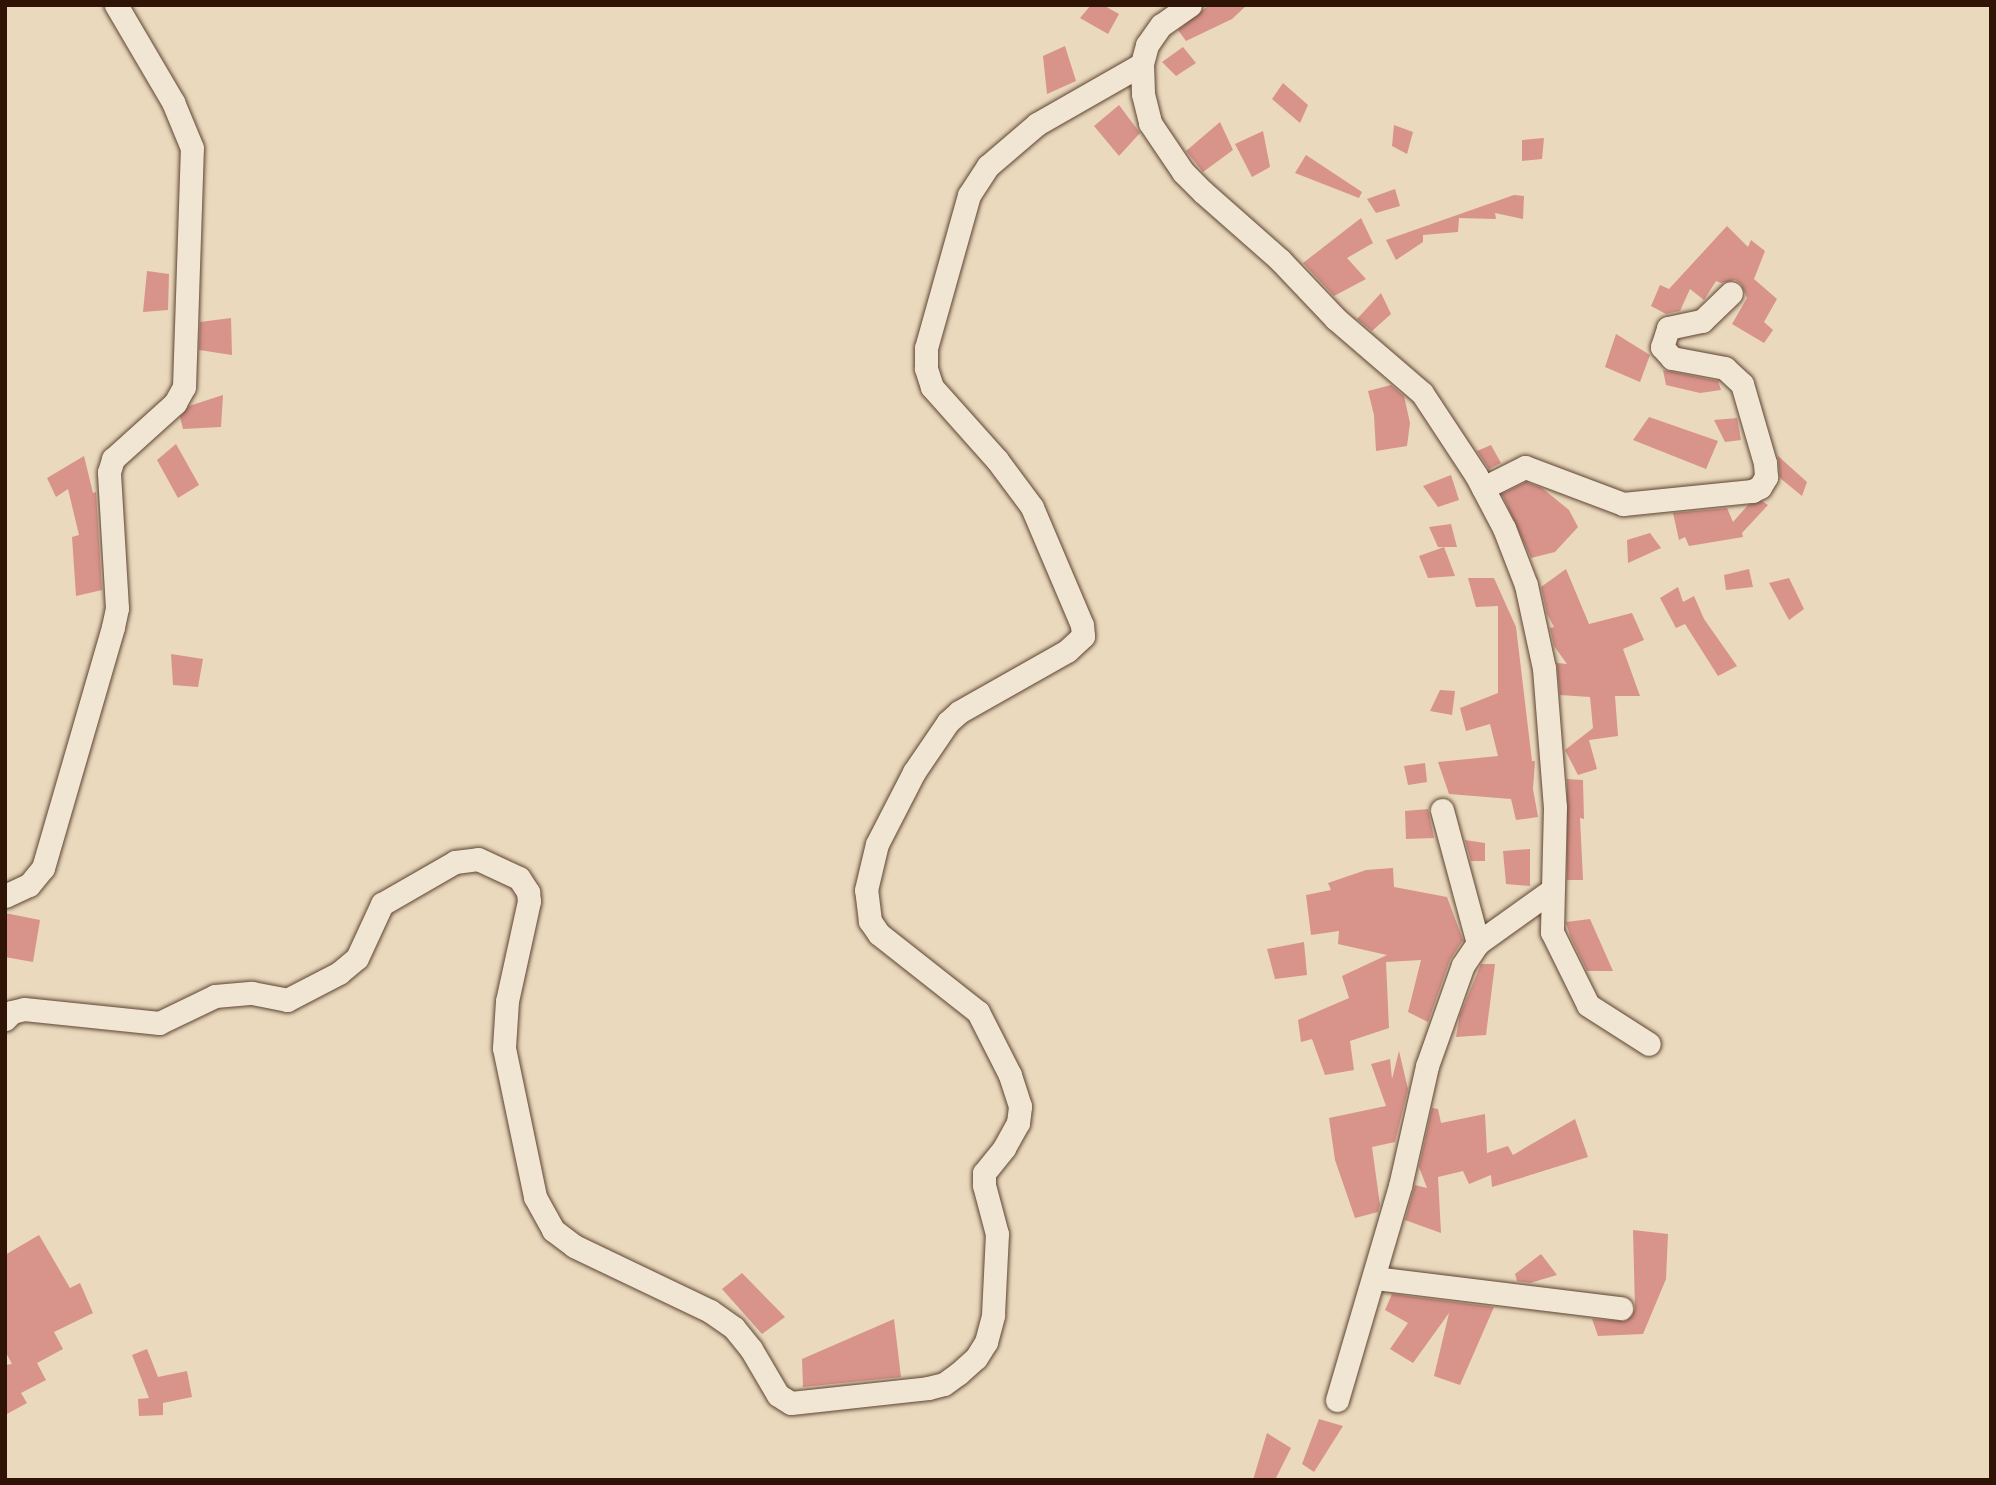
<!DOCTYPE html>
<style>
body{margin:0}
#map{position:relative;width:1996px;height:1485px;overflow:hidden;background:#ead9bd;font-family:"IM FELL DW Pica",serif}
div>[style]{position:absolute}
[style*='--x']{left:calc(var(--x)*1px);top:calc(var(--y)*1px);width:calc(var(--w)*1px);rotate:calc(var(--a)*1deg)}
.building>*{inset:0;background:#d8938a}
.roads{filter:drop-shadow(0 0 2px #5e4432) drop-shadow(0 0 2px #5e4432)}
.minor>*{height:23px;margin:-11.5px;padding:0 11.5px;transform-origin:11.5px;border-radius:11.5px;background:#f1e6d4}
span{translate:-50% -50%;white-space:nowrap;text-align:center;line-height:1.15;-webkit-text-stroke:7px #f1e6d4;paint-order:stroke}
.frame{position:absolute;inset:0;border:7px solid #2f1304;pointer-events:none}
</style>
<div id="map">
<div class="building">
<i style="clip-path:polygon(1091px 5px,1103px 5px,1119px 14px,1108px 34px,1080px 18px)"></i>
<i style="clip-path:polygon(1209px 5px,1247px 5px,1232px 19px,1186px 41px,1178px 30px)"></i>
<i style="clip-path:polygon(1065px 46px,1076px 81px,1047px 94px,1043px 56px)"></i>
<i style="clip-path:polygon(1183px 47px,1196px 63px,1176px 76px,1162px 62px)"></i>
<i style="clip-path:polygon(1283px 83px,1308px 105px,1300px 123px,1272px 99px)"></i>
<i style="clip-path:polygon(1119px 105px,1140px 133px,1119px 156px,1094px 126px)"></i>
<i style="clip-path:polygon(1220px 122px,1233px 150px,1203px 172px,1186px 151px)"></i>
<i style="clip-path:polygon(1394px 125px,1413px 132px,1407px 154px,1392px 146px)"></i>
<i style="clip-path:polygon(1263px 131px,1270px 167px,1252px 177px,1235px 144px)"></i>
<i style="clip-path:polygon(1544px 138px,1542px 159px,1522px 161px,1522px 140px)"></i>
<i style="clip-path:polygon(1306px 155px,1362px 192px,1359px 198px,1295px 173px)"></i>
<i style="clip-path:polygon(1395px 189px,1400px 206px,1376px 213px,1367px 199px)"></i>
<i style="clip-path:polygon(1514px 195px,1524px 196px,1523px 219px,1495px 213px,1496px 219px,1459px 218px,1458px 232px,1423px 235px,1423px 242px,1396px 260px,1386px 240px)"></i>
<i style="clip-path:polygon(1361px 218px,1373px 243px,1347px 258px,1366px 279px,1334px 296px,1303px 263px)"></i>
<i style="clip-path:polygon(1727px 226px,1748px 247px,1751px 240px,1765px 251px,1754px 279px,1777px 299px,1764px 322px,1773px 330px,1764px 343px,1732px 324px,1747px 298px,1741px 284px,1735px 280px,1721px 283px,1716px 281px,1704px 300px,1690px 289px,1680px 311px,1666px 314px,1651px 306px,1660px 285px,1669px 289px)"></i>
<i style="clip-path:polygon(147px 271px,169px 274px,168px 310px,143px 312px)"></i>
<i style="clip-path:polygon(1381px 293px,1391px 314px,1372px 331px,1357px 319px)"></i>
<i style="clip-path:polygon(231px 318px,232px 355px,199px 350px,200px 322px)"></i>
<i style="clip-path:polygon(1616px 334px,1650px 355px,1640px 382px,1605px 367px)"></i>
<i style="clip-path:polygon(1663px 370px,1718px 381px,1721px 390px,1700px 393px,1666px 385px)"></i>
<i style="clip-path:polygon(1391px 385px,1404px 396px,1410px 423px,1407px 446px,1376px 451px,1374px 415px,1368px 391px)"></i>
<i style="clip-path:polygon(223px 395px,221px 427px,183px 429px,180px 417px,189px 406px)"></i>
<i style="clip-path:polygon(1649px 417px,1718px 441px,1706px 469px,1633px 440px)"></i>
<i style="clip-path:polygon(1737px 418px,1741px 440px,1725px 442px,1714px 420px)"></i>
<i style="clip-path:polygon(176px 444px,199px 485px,178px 498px,157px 460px)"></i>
<i style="clip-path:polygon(1491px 445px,1501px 463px,1489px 469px,1477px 451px)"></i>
<i style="clip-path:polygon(84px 456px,93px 493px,96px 492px,102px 590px,76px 596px,72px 537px,79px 535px,68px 489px,56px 497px,47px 478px)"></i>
<i style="clip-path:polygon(1778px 456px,1807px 482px,1802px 496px,1780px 478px)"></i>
<i style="clip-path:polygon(1451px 475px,1459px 500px,1438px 507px,1423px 486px)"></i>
<i style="clip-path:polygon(1526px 482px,1542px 488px,1569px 510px,1578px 527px,1555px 552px,1531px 558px,1502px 494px)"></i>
<i style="clip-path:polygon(1762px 501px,1768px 505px,1742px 533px,1743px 537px,1689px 546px,1685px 537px,1679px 540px,1673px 513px,1727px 508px,1733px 522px,1748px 505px)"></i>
<i style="clip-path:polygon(1451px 524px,1457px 547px,1438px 547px,1429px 527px)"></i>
<i style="clip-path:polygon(1650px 533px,1661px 548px,1628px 563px,1627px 540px)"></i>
<i style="clip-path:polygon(1444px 547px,1455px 576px,1428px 578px,1419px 556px)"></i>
<i style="clip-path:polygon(1566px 569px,1589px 624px,1632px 613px,1644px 640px,1623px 649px,1640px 696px,1615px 696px,1618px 736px,1589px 740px,1597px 769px,1578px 775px,1565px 750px,1593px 728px,1590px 697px,1560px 695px,1557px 663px,1567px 664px,1554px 646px,1550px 628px,1554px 627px,1547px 614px,1541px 587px)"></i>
<i style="clip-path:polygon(1749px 569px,1753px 587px,1726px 590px,1724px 575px)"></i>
<i style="clip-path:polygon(1468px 578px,1494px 578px,1516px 627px,1532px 761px,1535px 761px,1533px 789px,1538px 817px,1516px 820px,1511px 799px,1449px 794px,1438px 762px,1498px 756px,1490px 724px,1466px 731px,1460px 708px,1498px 693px,1498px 606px,1476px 607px)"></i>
<i style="clip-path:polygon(1789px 578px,1804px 609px,1789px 620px,1769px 583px)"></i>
<i style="clip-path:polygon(1678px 587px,1683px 602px,1694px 596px,1704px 619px,1737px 666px,1718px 676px,1685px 624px,1676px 628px,1660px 598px)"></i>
<i style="clip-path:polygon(171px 654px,203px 659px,198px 687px,173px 685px)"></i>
<i style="clip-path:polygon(1440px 690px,1455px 691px,1452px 715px,1430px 711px)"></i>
<i style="clip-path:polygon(1425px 763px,1427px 782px,1408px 785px,1404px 766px)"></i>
<i style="clip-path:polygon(1567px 779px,1583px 780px,1584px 819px,1580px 818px,1583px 880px,1567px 880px)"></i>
<i style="clip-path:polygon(1428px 809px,1434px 838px,1406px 839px,1405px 811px)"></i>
<i style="clip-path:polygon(1465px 840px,1485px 843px,1485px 861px,1471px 861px)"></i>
<i style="clip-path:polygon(1530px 849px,1530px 886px,1506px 884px,1503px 851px)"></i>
<i style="clip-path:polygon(1393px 868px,1394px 887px,1447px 897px,1463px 940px,1450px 960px,1428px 1022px,1408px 1012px,1421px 960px,1386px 962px,1389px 1028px,1350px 1041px,1354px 1070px,1325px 1075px,1312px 1039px,1301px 1042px,1298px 1020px,1349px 998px,1342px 976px,1387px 955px,1338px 944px,1339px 931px,1311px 935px,1306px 895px,1331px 890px,1328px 883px,1366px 870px)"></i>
<i style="clip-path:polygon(5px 913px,40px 920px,33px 962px,5px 957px)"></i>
<i style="clip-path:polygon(1590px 919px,1613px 971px,1587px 971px,1570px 936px,1566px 922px)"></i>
<i style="clip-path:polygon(1304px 942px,1307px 975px,1275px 979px,1267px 949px)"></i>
<i style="clip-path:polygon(1481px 964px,1495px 964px,1486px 1035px,1456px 1037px,1460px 1015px)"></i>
<i style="clip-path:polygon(1399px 1051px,1408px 1089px,1395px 1142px,1372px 1147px,1380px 1205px,1378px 1212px,1355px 1218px,1335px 1160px,1329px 1118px,1386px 1106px,1371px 1064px,1390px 1059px,1392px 1079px)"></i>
<i style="clip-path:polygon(1432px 1108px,1438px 1109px,1441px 1123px,1485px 1114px,1487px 1153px,1508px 1146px,1513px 1155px,1575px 1119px,1588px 1157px,1492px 1187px,1491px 1175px,1469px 1184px,1463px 1171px,1438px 1177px,1441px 1233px,1405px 1220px,1415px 1185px,1427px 1188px,1419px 1167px)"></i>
<i style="clip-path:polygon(1633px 1230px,1668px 1234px,1666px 1279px,1643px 1334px,1598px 1336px,1592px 1319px,1626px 1321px,1635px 1310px)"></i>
<i style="clip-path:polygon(39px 1235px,70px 1288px,80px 1283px,93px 1313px,54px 1332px,63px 1349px,37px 1363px,46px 1380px,21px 1393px,27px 1403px,5px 1415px,5px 1365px,12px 1364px,5px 1351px,5px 1255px)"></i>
<i style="clip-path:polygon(1541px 1254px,1557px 1275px,1530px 1283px,1517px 1281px,1515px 1274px)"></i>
<i style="clip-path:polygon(742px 1273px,785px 1317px,762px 1334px,722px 1289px)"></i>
<i style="clip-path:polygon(1392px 1294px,1494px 1307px,1460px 1385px,1434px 1376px,1449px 1313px,1413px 1363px,1390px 1349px,1408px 1323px,1385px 1310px)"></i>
<i style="clip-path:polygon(894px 1319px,901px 1377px,803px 1387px,802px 1359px)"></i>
<i style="clip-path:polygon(147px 1349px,158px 1377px,187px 1371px,192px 1397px,163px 1403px,163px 1415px,139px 1416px,138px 1399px,149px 1398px,132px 1355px)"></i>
<i style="clip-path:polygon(1319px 1419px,1343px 1426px,1314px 1472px,1302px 1464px)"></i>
<i style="clip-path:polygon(1267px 1433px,1291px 1448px,1275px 1480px,1253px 1480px)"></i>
</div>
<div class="roads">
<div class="minor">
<i style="--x:1190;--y:5;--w:35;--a:145"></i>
<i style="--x:1161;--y:25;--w:24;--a:125"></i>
<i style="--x:1147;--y:45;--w:20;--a:105"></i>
<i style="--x:1142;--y:64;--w:30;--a:88"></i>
<i style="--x:1143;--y:94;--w:30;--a:76"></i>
<i style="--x:1150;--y:123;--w:59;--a:56"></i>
<i style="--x:1183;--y:172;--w:28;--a:45"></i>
<i style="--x:1203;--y:192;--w:103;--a:41.4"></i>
<i style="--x:1280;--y:260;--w:81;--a:46.5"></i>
<i style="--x:1336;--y:319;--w:113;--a:40.7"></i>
<i style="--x:1422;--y:393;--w:98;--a:56.6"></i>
<i style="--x:1476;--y:475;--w:60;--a:62.2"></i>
<i style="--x:1504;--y:528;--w:61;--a:68.9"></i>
<i style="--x:1526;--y:585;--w:85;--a:77.8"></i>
<i style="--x:1544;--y:668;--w:139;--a:85.5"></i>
<i style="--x:1555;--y:807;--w:125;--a:91.4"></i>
<i style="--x:1552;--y:932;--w:81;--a:63.7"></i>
<i style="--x:1588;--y:1005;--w:72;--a:32.6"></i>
<i style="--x:1483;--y:488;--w:47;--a:-26.6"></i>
<i style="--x:1525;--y:467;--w:105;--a:20.7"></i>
<i style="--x:1623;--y:504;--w:130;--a:-5.8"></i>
<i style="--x:1752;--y:491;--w:9;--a:-27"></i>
<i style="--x:1760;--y:487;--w:12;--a:-59"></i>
<i style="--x:1766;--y:477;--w:14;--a:-94"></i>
<i style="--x:1765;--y:463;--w:82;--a:-106.2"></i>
<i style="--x:1742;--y:384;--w:23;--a:-137"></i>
<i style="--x:1725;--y:368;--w:54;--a:-169.3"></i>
<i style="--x:1672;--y:358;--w:15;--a:-132"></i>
<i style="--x:1662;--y:347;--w:20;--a:-72"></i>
<i style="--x:1668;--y:328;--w:35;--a:-12"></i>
<i style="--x:1702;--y:321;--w:40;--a:-44"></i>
<i style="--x:1442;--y:810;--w:138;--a:74.9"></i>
<i style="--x:5;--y:896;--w:26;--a:-25"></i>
<i style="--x:29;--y:885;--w:22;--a:-51"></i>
<i style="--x:43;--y:868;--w:251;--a:-73.8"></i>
<i style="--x:113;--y:627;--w:19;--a:-78"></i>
<i style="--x:117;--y:608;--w:136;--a:-93.4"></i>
<i style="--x:109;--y:472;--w:14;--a:-73"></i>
<i style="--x:113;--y:459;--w:84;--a:-42.1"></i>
<i style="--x:175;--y:403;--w:18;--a:-61"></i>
<i style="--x:184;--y:387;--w:239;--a:-88.1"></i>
<i style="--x:192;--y:148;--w:50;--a:-112.4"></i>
<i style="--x:173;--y:102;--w:113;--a:-120.4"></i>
<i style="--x:5;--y:1019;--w:10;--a:-45"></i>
<i style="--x:12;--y:1012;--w:12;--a:-14"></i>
<i style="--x:24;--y:1009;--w:136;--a:5.9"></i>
<i style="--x:159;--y:1023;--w:62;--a:-25.7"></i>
<i style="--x:215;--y:996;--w:37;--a:-5"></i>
<i style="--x:252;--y:993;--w:36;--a:11"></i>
<i style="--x:287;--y:1000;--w:59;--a:-27.4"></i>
<i style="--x:339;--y:973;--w:23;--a:-40"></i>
<i style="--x:357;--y:958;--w:60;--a:-65.2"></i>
<i style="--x:382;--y:904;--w:84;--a:-29.9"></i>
<i style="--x:455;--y:862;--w:23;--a:-7"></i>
<i style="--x:478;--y:859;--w:45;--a:24.9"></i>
<i style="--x:519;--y:878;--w:17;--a:57"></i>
<i style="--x:528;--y:892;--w:9;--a:84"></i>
<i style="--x:529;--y:901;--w:102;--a:102.4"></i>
<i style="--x:507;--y:1001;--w:47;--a:93.7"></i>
<i style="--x:504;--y:1048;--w:152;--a:78.2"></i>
<i style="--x:535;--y:1197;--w:38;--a:61"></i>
<i style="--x:553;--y:1230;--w:26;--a:37"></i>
<i style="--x:574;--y:1246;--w:151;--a:25.5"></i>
<i style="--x:710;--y:1311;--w:29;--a:35"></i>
<i style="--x:734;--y:1328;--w:27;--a:51"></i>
<i style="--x:751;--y:1349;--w:53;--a:59.6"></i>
<i style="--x:778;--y:1395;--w:15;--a:32"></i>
<i style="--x:791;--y:1403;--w:138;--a:-6.2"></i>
<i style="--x:928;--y:1388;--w:16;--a:-14"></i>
<i style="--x:944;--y:1384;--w:17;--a:-36"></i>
<i style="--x:958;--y:1374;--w:24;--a:-42"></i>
<i style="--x:976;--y:1358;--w:19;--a:-58"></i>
<i style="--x:986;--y:1342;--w:28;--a:-75"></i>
<i style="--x:993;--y:1315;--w:81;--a:-87.2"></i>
<i style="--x:997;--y:1234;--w:51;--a:-104.9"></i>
<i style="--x:984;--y:1185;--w:12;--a:-90"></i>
<i style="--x:984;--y:1173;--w:32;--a:-51"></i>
<i style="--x:1004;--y:1148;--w:29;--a:-61"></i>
<i style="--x:1018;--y:1123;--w:17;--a:-83"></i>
<i style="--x:1020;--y:1106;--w:33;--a:-108"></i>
<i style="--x:1010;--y:1075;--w:71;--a:-116.9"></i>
<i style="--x:978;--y:1012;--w:126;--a:-141.8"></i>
<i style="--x:879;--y:934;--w:16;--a:-125"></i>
<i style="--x:870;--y:921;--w:31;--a:-97"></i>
<i style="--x:866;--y:890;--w:47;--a:-76.6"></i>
<i style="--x:877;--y:844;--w:81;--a:-62.8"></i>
<i style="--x:914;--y:772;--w:60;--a:-55.8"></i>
<i style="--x:948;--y:722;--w:15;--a:-42"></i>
<i style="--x:959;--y:712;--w:124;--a:-29.5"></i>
<i style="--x:1067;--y:651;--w:22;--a:-43"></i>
<i style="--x:1083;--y:636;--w:11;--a:-95"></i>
<i style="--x:1082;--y:625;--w:128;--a:-113"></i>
<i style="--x:1032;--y:507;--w:59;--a:-126.7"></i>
<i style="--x:997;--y:460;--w:98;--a:-131.7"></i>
<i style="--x:932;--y:387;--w:20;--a:-108"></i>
<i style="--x:926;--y:368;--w:20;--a:-90"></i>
<i style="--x:926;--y:348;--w:159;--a:-74.3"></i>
<i style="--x:969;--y:195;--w:35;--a:-57"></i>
<i style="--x:988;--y:166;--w:65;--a:-40.6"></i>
<i style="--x:1037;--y:124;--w:121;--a:-29.7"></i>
<i style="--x:1375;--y:1278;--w:248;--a:7"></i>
<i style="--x:1337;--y:1400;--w:223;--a:-73.6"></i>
<i style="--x:1400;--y:1186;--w:123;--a:-77.3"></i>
<i style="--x:1427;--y:1066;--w:107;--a:-70.4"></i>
<i style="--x:1463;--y:965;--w:27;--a:-56"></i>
<i style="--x:1478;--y:943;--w:91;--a:-35.6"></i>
</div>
</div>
<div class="frame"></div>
</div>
